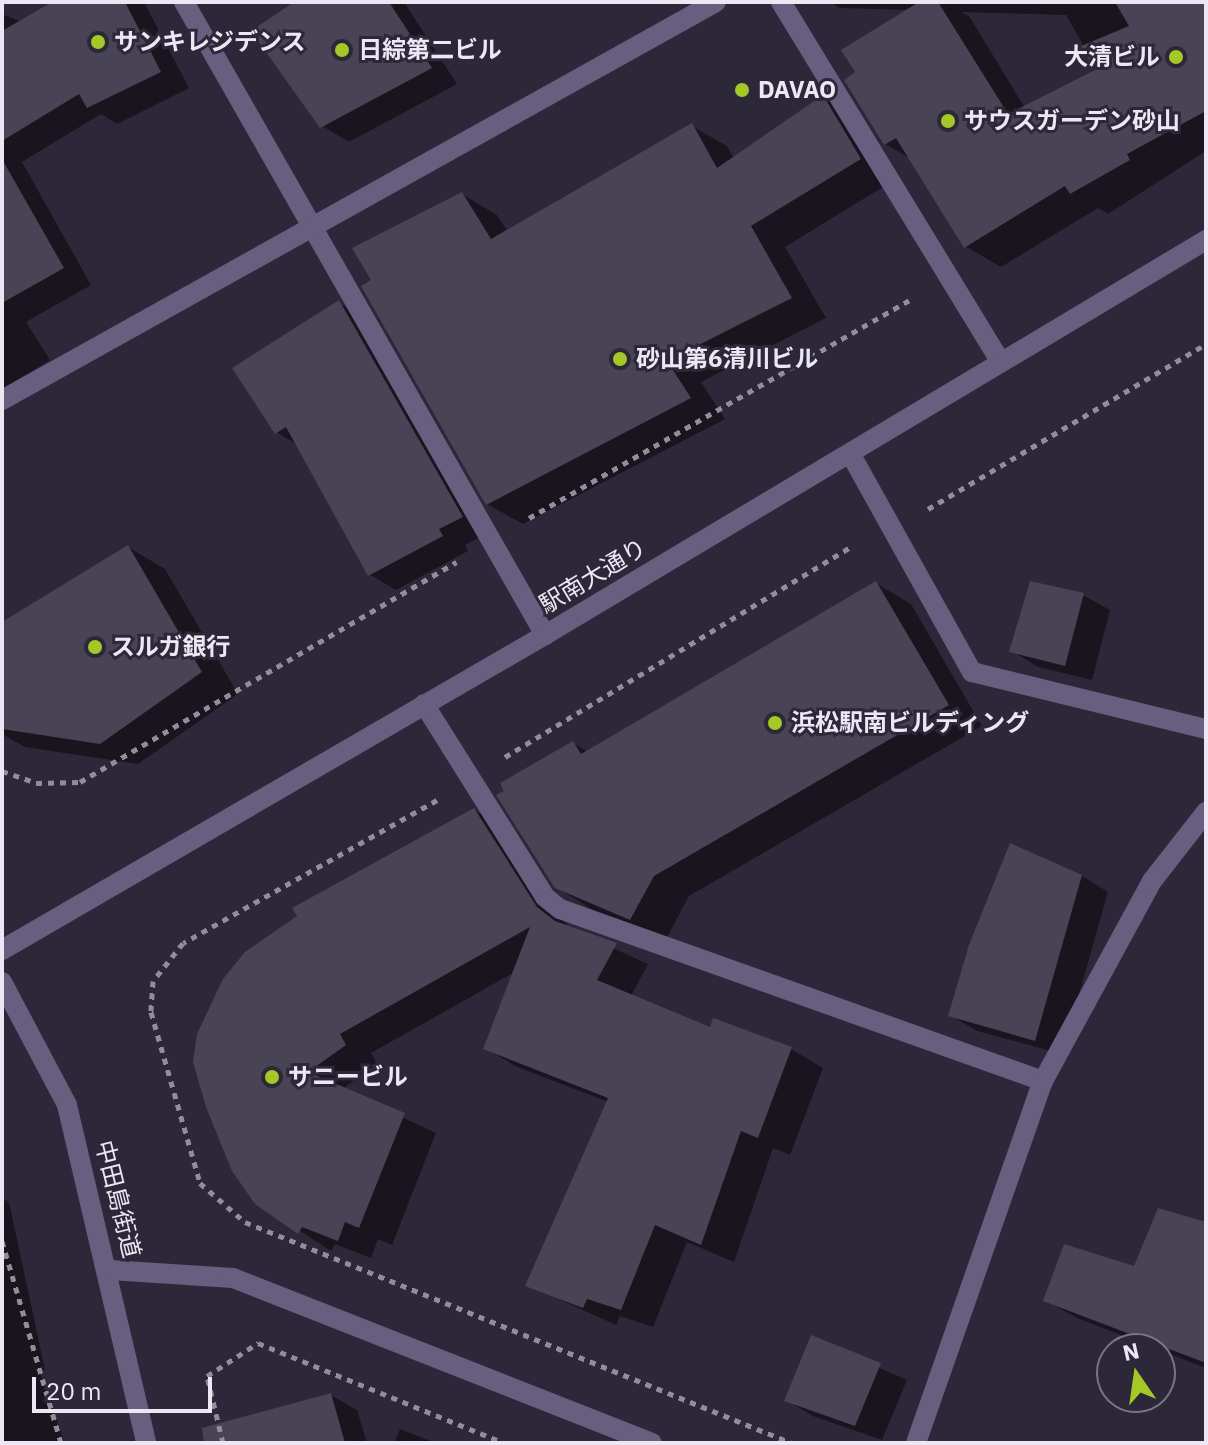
<!DOCTYPE html>
<meta charset="utf-8">
<style>
body{margin:0}
#map{position:relative;width:1208px;height:1445px;overflow:hidden;background:#2d2839;font-family:"IBM Plex Sans","Noto Sans JP",sans-serif}
div>[style]{position:absolute}
[style*='--x']{left:calc(var(--x)*1px);top:calc(var(--y)*1px);width:calc(var(--w)*1px);rotate:calc(var(--a)*1deg)}
.shadow>*{inset:0;background:#0007}
.building>*{inset:0;background:#494356}
.path>*{height:5px;margin-top:-2.5px;transform-origin:0;background:repeating-linear-gradient(90deg,#918d9b 0 6px,transparent 0 12px)}
.minor>*{height:20px;margin:-10px;padding:0 10px;transform-origin:10px;border-radius:10px;background:#685e7f}
.dots>*{width:22px;height:22px;translate:-50% -50%;box-sizing:border-box;border:4px solid #2d2839;border-radius:50%}
span{translate:-50% -50%;white-space:nowrap;text-align:center;line-height:1.15;-webkit-text-stroke:6px #2d2839;paint-order:stroke}
.poi-label{font-size:24px;color:#ebe8f3;font-weight:700}
.left{translate:0 -50%;text-align:left}
.right{translate:-100% -50%;text-align:right}
.street-label{font-size:24px;color:#ebe8f3}
.frame{position:absolute;inset:0;border:4px solid #ebe8f3;pointer-events:none}
.north{position:absolute;left:1096px;top:1333px;width:80px;height:80px;box-sizing:border-box;background:#2d2839;border:2px solid #797583;border-radius:50%;rotate:347deg;font-size:22px;font-weight:700;line-height:32px;text-align:center;color:#ebe8f3}
.north::after{content:'';display:block;margin:auto;width:28px;height:36px;background:#a4c825;clip-path:polygon(50% 0,100% 100%,50% 72%,0 100%)}
.scale{position:absolute;left:32px;top:1377px;width:180px;height:36px;box-sizing:border-box;border:4px solid #ebe8f3;border-top:0;padding-left:10px;font-size:24px;line-height:28px;white-space:nowrap;color:#ebe8f3;-webkit-text-stroke:6px #2d2839;paint-order:stroke}
</style>
<div id="map">
<div class="shadow">
<i style="clip-path:polygon(56px 2px,144px 2px,189px 88px,117px 124px,101px 114px,22px 162px,91px 285px,26px 322px,50px 360px,2px 389px,2px 14px,22px 22px)"></i>
<i style="clip-path:polygon(300px 2px,404px 2px,457px 84px,349px 142px,322px 126px)"></i>
<i style="clip-path:polygon(evenodd,830px 2px,1206px 2px,1206px 151px,1108px 214px,1098px 208px,1001px 267px,965px 246px,911px 159px,885px 144px,858px 73px,910px 10px,840px 8px,830px 2px,961px 12px,1066px 15px,1098px 71px,1025px 108px,969px 16px,961px 12px)"></i>
<i style="clip-path:polygon(823px 97px,858px 118px,896px 179px,785px 247px,826px 318px,701px 382px,725px 419px,523px 524px,487px 504px,462px 194px,497px 215px,508px 232px,692px 126px,727px 146px,734px 159px)"></i>
<i style="clip-path:polygon(339px 303px,366px 318px,488px 533px,465px 545px,468px 551px,396px 590px,369px 574px,298px 445px,276px 432px)"></i>
<i style="clip-path:polygon(128px 547px,165px 569px,238px 694px,138px 764px,25px 747px,2px 734px,2px 626px)"></i>
<i style="clip-path:polygon(876px 583px,911px 604px,982px 726px,689px 896px,666px 939px,604px 917px,556px 887px,573px 743px,588px 752px)"></i>
<i style="clip-path:polygon(1083px 595px,1110px 610px,1092px 680px,1038px 667px,1012px 651px)"></i>
<i style="clip-path:polygon(474px 810px,506px 829px,569px 928px,648px 964px,631px 996px,711px 1029px,791px 1049px,823px 1068px,790px 1155px,773px 1148px,734px 1262px,687px 1242px,653px 1327px,620px 1316px,616px 1325px,528px 1285px,609px 1102px,517px 1067px,485px 1048px,515px 972px,371px 1053px,377px 1064px,342px 1089px,436px 1133px,392px 1245px,378px 1239px,371px 1258px,335px 1244px,331px 1251px,257px 1203px,234px 1170px)"></i>
<i style="clip-path:polygon(1082px 876px,1108px 892px,1062px 1054px,977px 1031px,950px 1015px)"></i>
<i style="clip-path:polygon(2px 1198px,9px 1202px,45px 1370px,40px 1373px,65px 1443px,2px 1443px)"></i>
<i style="clip-path:polygon(1206px 1224px,1206px 1368px,1077px 1318px,1045px 1300px,1135px 1269px)"></i>
<i style="clip-path:polygon(812px 1338px,907px 1380px,882px 1440px,813px 1416px,786px 1400px)"></i>
<i style="clip-path:polygon(331px 1395px,357px 1410px,367px 1443px,246px 1443px)"></i>
<i style="clip-path:polygon(400px 1429px,436px 1443px,394px 1443px)"></i>
</div>
<div class="building">
<i style="clip-path:polygon(52px 2px,125px 2px,161px 72px,87px 108px,79px 94px,2px 141px,2px 31px)"></i>
<i style="clip-path:polygon(294px 2px,389px 2px,432px 68px,320px 128px,251px 31px)"></i>
<i style="clip-path:polygon(919px 2px,938px 2px,1008px 114px,1095px 70px,1081px 46px,1129px 26px,1115px 2px,1206px 2px,1206px 111px,1127px 154px,1130px 160px,1070px 194px,1065px 186px,964px 248px,896px 138px,884px 145px,844px 80px,855px 72px,841px 50px)"></i>
<i style="clip-path:polygon(823px 95px,861px 159px,751px 226px,792px 298px,667px 361px,691px 398px,486px 505px,361px 286px,371px 280px,352px 248px,462px 192px,491px 239px,692px 123px,717px 168px)"></i>
<i style="clip-path:polygon(2px 159px,64px 268px,2px 303px)"></i>
<i style="clip-path:polygon(339px 300px,463px 517px,439px 529px,443px 536px,368px 576px,286px 427px,275px 434px,232px 368px)"></i>
<i style="clip-path:polygon(128px 545px,202px 672px,100px 744px,2px 729px,2px 622px)"></i>
<i style="clip-path:polygon(876px 581px,949px 705px,654px 876px,630px 920px,555px 888px,496px 795px,504px 791px,500px 783px,573px 741px,581px 754px)"></i>
<i style="clip-path:polygon(1030px 581px,1084px 593px,1065px 666px,1009px 652px)"></i>
<i style="clip-path:polygon(474px 808px,537px 907px,555px 921px,617px 943px,597px 980px,710px 1027px,713px 1018px,792px 1047px,758px 1138px,741px 1131px,701px 1245px,655px 1225px,621px 1310px,587px 1299px,583px 1308px,525px 1286px,608px 1098px,483px 1049px,530px 927px,340px 1034px,346px 1045px,308px 1072px,405px 1113px,359px 1228px,345px 1222px,338px 1241px,302px 1227px,298px 1234px,255px 1204px,232px 1171px,206px 1107px,193px 1062px,197px 1034px,223px 979px,245px 952px,297px 916px,292px 908px)"></i>
<i style="clip-path:polygon(1010px 843px,1082px 875px,1035px 1041px,948px 1016px,969px 945px)"></i>
<i style="clip-path:polygon(1158px 1208px,1206px 1222px,1206px 1363px,1043px 1301px,1064px 1244px,1134px 1266px)"></i>
<i style="clip-path:polygon(811px 1335px,881px 1363px,855px 1426px,784px 1401px)"></i>
<i style="clip-path:polygon(331px 1393px,345px 1443px,204px 1443px,202px 1428px)"></i>
</div>
<div class="path">
<i style="--x:928;--y:509;--w:323;--a:-30.7"></i>
<i style="--x:529;--y:518;--w:443;--a:-29.8"></i>
<i style="--x:505;--y:757;--w:407;--a:-31.3"></i>
<i style="--x:2;--y:771;--w:36;--a:19"></i>
<i style="--x:36;--y:783;--w:44;--a:-1.3"></i>
<i style="--x:80;--y:782;--w:436;--a:-30.3"></i>
<i style="--x:437;--y:800;--w:291;--a:150.6"></i>
<i style="--x:183;--y:943;--w:48;--a:128.3"></i>
<i style="--x:153;--y:981;--w:31;--a:94"></i>
<i style="--x:151;--y:1012;--w:178;--a:74"></i>
<i style="--x:200;--y:1183;--w:60;--a:40.9"></i>
<i style="--x:245;--y:1222;--w:590;--a:22"></i>
<i style="--x:2;--y:1241;--w:210;--a:73.7"></i>
<i style="--x:223;--y:1443;--w:69;--a:-103.4"></i>
<i style="--x:207;--y:1376;--w:61;--a:-32.9"></i>
<i style="--x:258;--y:1343;--w:266;--a:22.1"></i>
</div>
<div class="minor">
<i style="--x:184;--y:2;--w:729;--a:60.3"></i>
<i style="--x:781;--y:2;--w:421;--a:58.6"></i>
<i style="--x:2;--y:400;--w:817;--a:-29.14"></i>
<i style="--x:850;--y:453;--w:251;--a:60.9"></i>
<i style="--x:972;--y:672;--w:241;--a:13.7"></i>
<i style="--x:424;--y:704;--w:228;--a:57.9"></i>
<i style="--x:545;--y:897;--w:19;--a:39"></i>
<i style="--x:560;--y:909;--w:513;--a:19.6"></i>
<i style="--x:2;--y:950;--w:628;--a:-30.12"></i>
<i style="--x:545;--y:635;--w:770;--a:-30.86"></i>
<i style="--x:2;--y:982;--w:139;--a:62.1"></i>
<i style="--x:67;--y:1105;--w:347;--a:76.8"></i>
<i style="--x:110;--y:1270;--w:123;--a:3.7"></i>
<i style="--x:233;--y:1278;--w:450;--a:21.5"></i>
<i style="--x:916;--y:1443;--w:384;--a:-70.7"></i>
<i style="--x:1043;--y:1081;--w:228;--a:-61.4"></i>
<i style="--x:1152;--y:881;--w:88;--a:-52"></i>
</div>
<div class="dots">
<i style="left:98px;top:42px;background:#a4c825"></i>
<i style="left:342px;top:50px;background:#a4c825"></i>
<i style="left:1176px;top:57px;background:#a4c825"></i>
<i style="left:742px;top:90px;background:#a4c825"></i>
<i style="left:948px;top:121px;background:#a4c825"></i>
<i style="left:620px;top:359px;background:#a4c825"></i>
<i style="left:95px;top:647px;background:#a4c825"></i>
<i style="left:775px;top:723px;background:#a4c825"></i>
<i style="left:272px;top:1077px;background:#a4c825"></i>
</div>
<div class="poi-label">
<span class="left" style="left:114px;top:42px">サンキレジデンス</span>
<span class="left" style="left:358px;top:50px">日綜第二ビル</span>
<span class="right" style="left:1160px;top:57px">大清ビル</span>
<span class="left" style="left:758px;top:90px">DAVAO</span>
<span class="left" style="left:964px;top:121px">サウスガーデン砂山</span>
<span class="left" style="left:636px;top:359px">砂山第6清川ビル</span>
<span class="left" style="left:111px;top:647px">スルガ銀行</span>
<span class="left" style="left:791px;top:723px">浜松駅南ビルディング</span>
<span class="left" style="left:288px;top:1077px">サニービル</span>
</div>
<div class="street-label">
<span style="left:593px;top:576px;rotate:-31deg">駅南大通り</span>
<span style="left:118px;top:1199px;rotate:76deg">中田島街道</span>
</div>
<div class="frame"></div>
<div class="north">N</div>
<div class="scale">20 m</div>
</div>
